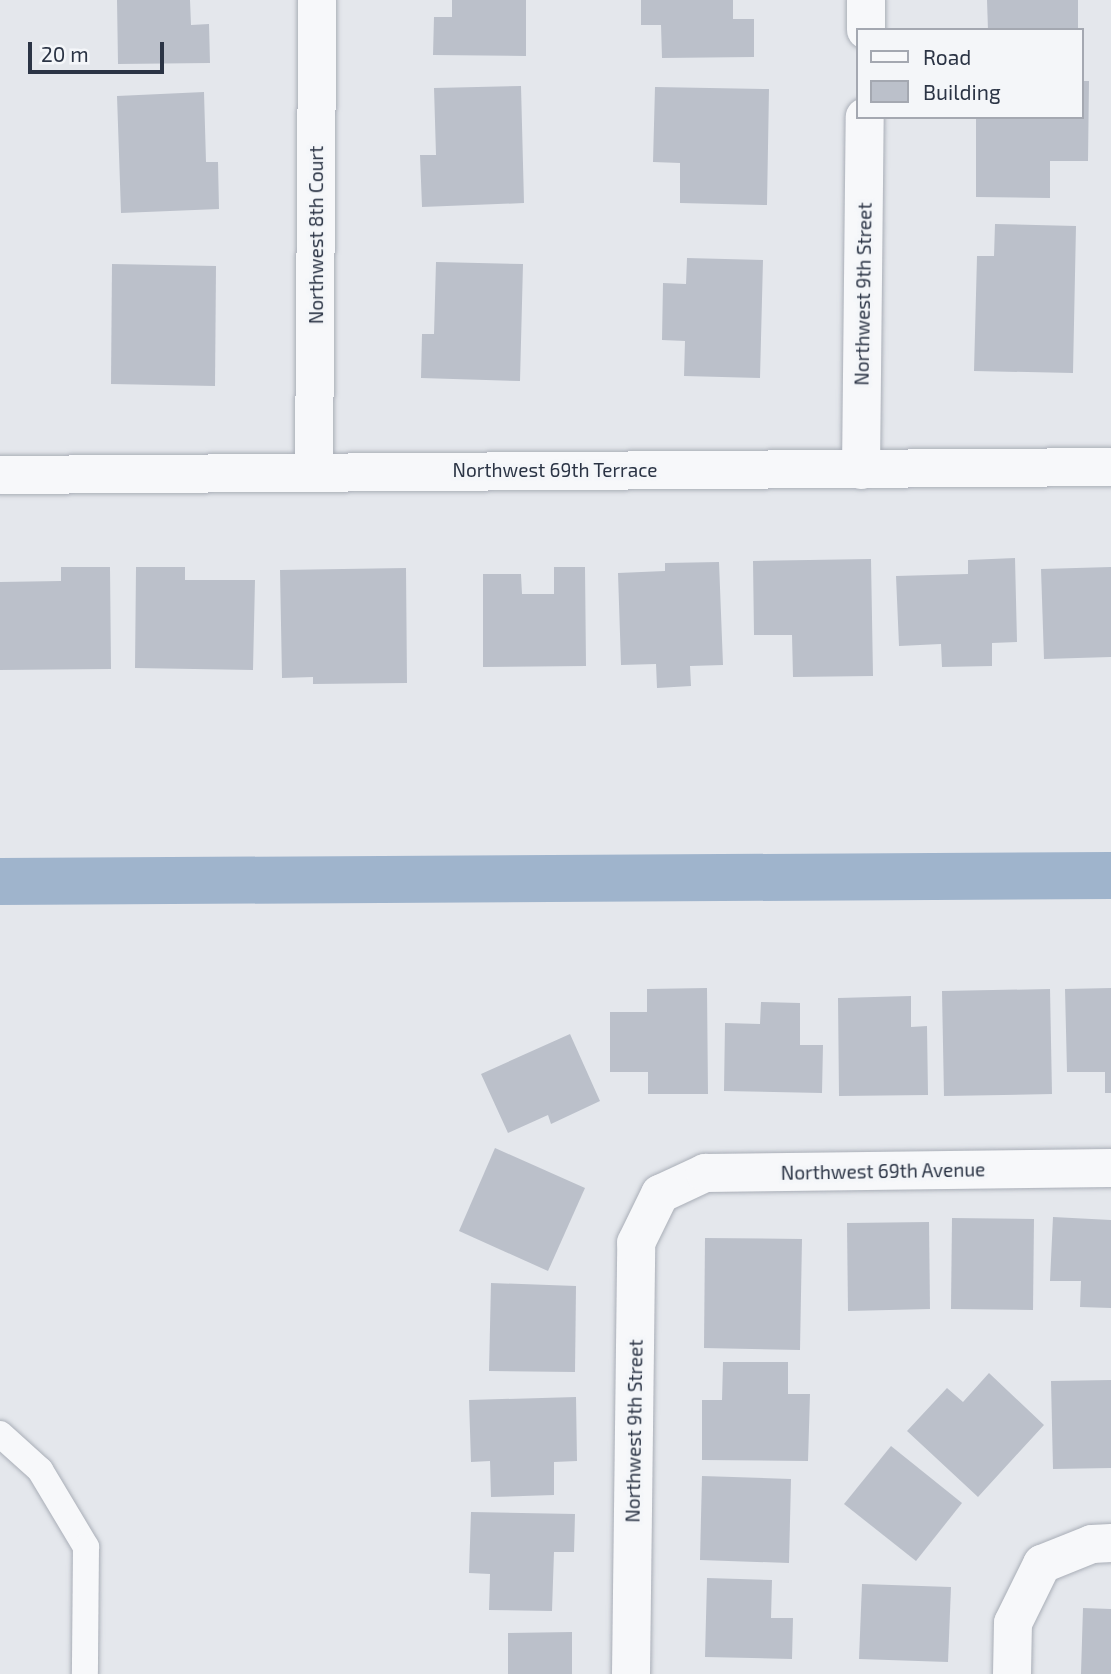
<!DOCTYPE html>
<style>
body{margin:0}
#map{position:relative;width:1111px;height:1674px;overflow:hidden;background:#e4e7ec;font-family:"Exo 2",sans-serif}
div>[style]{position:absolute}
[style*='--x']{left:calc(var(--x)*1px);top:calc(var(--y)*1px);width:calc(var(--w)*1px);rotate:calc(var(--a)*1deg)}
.canal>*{height:47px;margin:-23.5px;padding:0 23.5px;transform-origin:23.5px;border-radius:23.5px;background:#9fb4cc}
.building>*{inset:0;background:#bbc0ca}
.roads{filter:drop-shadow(0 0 2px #a9aeb7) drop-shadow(0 0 2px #a9aeb7)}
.service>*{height:26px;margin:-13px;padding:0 13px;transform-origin:13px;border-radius:13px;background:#f7f8fa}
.minor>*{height:38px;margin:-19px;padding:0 19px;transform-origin:19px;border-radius:19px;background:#f7f8fa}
span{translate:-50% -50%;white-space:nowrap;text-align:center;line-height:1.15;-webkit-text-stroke:7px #f4f6f9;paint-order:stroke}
.street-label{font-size:19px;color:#2b3445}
.legend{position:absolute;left:856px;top:28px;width:228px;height:91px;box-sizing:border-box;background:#f4f6f9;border:2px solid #a4a8b1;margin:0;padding:9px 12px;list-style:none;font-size:21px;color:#2b3445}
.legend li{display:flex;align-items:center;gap:14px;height:35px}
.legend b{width:35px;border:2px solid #a4a8b1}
.scale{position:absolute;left:28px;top:42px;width:136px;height:32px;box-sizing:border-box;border:4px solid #2b3445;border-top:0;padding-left:9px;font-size:21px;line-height:24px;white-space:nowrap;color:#2b3445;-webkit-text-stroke:5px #f4f6f9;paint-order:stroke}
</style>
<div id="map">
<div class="canal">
<i style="--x:0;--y:881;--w:1111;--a:-0.31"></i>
</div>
<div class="building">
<i style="clip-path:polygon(117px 0,190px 0,191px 25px,209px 24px,210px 63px,118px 64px)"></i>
<i style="clip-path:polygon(452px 0,526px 0,526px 56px,433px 55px,434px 17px,452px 17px)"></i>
<i style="clip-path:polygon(641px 0,733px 0,733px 19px,754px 19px,754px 57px,662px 58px,661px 25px,641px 25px)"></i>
<i style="clip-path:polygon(987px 0,1078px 0,1078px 30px,988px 30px)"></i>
<i style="clip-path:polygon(1081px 81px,1089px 81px,1088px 161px,1050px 161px,1050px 198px,976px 197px,976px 117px,1081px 117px)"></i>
<i style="clip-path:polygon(521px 86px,524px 203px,422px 207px,420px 155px,436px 155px,434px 88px)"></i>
<i style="clip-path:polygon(655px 87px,769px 89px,767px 205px,680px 203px,680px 163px,653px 162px)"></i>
<i style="clip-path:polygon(204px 92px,206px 162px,218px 162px,219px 209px,121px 213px,117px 96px)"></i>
<i style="clip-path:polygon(995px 224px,1076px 226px,1073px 373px,974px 371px,977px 256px,994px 256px)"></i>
<i style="clip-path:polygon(687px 258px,763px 260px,760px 378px,684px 376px,685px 341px,662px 340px,663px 283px,686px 284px)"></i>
<i style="clip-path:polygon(436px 262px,523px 264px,520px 381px,421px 378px,422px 334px,434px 334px)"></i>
<i style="clip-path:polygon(112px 264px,216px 266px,215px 386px,111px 384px)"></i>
<i style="clip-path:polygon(1015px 558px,1017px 642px,992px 643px,992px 666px,942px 667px,941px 644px,899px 646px,896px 576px,968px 574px,968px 560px)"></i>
<i style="clip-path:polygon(871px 559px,873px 676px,793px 677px,792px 635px,754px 635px,753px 561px)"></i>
<i style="clip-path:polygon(719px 562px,723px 665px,690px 666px,691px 686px,657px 688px,656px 664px,621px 665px,618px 573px,665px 571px,665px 563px)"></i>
<i style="clip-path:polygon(61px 567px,110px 567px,111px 669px,0 670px,0 582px,61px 581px)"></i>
<i style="clip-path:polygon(136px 567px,185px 567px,185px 580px,255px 580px,253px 670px,135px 668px)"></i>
<i style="clip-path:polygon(554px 567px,585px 567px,586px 666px,483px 667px,483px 574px,521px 574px,522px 594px,554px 594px)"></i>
<i style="clip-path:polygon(1111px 567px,1111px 657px,1044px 659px,1041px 569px)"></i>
<i style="clip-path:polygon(406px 568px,407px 683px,313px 684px,313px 677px,282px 678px,280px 570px)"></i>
<i style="clip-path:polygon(707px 988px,708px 1094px,648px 1094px,648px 1072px,610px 1072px,610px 1012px,647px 1012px,647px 989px)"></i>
<i style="clip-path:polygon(1111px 988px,1111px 1093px,1105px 1093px,1105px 1072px,1067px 1072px,1065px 989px)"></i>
<i style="clip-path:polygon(1050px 989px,1052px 1094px,944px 1096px,942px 991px)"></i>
<i style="clip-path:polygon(911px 996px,911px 1027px,927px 1026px,928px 1095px,839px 1096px,838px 998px)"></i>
<i style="clip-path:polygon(761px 1002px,800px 1003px,800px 1045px,823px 1045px,822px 1093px,724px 1091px,725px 1023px,760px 1024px)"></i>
<i style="clip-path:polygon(570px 1034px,600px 1101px,551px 1124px,548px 1115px,508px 1133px,481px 1074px)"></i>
<i style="clip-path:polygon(495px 1148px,585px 1188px,548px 1271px,459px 1231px)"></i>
<i style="clip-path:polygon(1053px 1217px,1111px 1220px,1111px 1308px,1080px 1307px,1081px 1281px,1050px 1281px)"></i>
<i style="clip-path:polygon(952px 1218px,1034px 1219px,1033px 1310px,951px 1309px)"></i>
<i style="clip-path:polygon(929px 1222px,930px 1309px,848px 1311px,847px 1223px)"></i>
<i style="clip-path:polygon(705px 1238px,802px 1239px,800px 1350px,704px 1348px)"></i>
<i style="clip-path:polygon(491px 1283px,576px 1286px,575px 1372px,489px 1371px)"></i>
<i style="clip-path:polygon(723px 1362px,788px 1362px,788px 1394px,810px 1394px,808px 1461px,702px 1460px,702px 1400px,722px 1400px)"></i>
<i style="clip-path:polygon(989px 1373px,1044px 1425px,978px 1497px,907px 1431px,947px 1388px,963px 1402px)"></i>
<i style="clip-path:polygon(1111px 1380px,1111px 1468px,1053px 1469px,1051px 1381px)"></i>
<i style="clip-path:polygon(576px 1397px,577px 1461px,554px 1462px,554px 1495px,491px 1497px,490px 1461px,471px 1462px,469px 1400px)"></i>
<i style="clip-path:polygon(891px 1446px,962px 1503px,916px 1561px,844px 1504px)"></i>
<i style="clip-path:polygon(702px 1476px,791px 1479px,789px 1563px,700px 1560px)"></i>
<i style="clip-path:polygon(471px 1512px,575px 1514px,574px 1552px,554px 1552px,552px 1611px,489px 1610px,490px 1574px,469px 1573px)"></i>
<i style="clip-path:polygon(707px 1578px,772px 1580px,771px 1618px,793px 1618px,792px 1659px,705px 1657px)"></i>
<i style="clip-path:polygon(862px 1584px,951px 1587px,948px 1662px,859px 1659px)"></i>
<i style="clip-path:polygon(1083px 1608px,1111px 1609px,1111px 1674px,1081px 1674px)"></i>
<i style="clip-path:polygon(572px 1632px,572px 1674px,508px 1674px,508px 1633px)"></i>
</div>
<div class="roads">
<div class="service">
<i style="--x:0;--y:1434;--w:54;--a:42"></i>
<i style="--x:40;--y:1470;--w:90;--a:59.1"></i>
<i style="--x:86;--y:1547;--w:127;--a:90.5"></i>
</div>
<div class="minor">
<i style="--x:866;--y:30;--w:30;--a:-90"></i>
<i style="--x:861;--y:470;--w:353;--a:-89.4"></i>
<i style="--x:314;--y:471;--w:471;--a:-89.6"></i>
<i style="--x:0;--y:475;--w:1111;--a:-0.41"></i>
<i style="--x:631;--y:1674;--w:431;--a:-89.3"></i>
<i style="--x:636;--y:1243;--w:55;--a:-63.9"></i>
<i style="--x:660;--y:1194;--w:50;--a:-25"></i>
<i style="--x:705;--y:1173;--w:406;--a:-0.7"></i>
<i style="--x:1012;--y:1674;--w:51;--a:-88.9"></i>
<i style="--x:1013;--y:1623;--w:66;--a:-63.8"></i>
<i style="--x:1042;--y:1564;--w:54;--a:-21.8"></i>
<i style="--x:1092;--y:1544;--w:19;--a:-3"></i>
</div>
</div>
<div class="street-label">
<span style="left:316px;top:235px;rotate:-90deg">Northwest 8th Court</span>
<span style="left:863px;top:294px;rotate:-89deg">Northwest 9th Street</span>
<span style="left:555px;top:470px">Northwest 69th Terrace</span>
<span style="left:883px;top:1171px;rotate:-1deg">Northwest 69th Avenue</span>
<span style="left:634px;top:1431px;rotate:-89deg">Northwest 9th Street</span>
</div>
<ul class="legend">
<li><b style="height:9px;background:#f7f8fa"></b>Road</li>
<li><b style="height:19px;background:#bbc0ca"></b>Building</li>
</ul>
<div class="scale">20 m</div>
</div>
